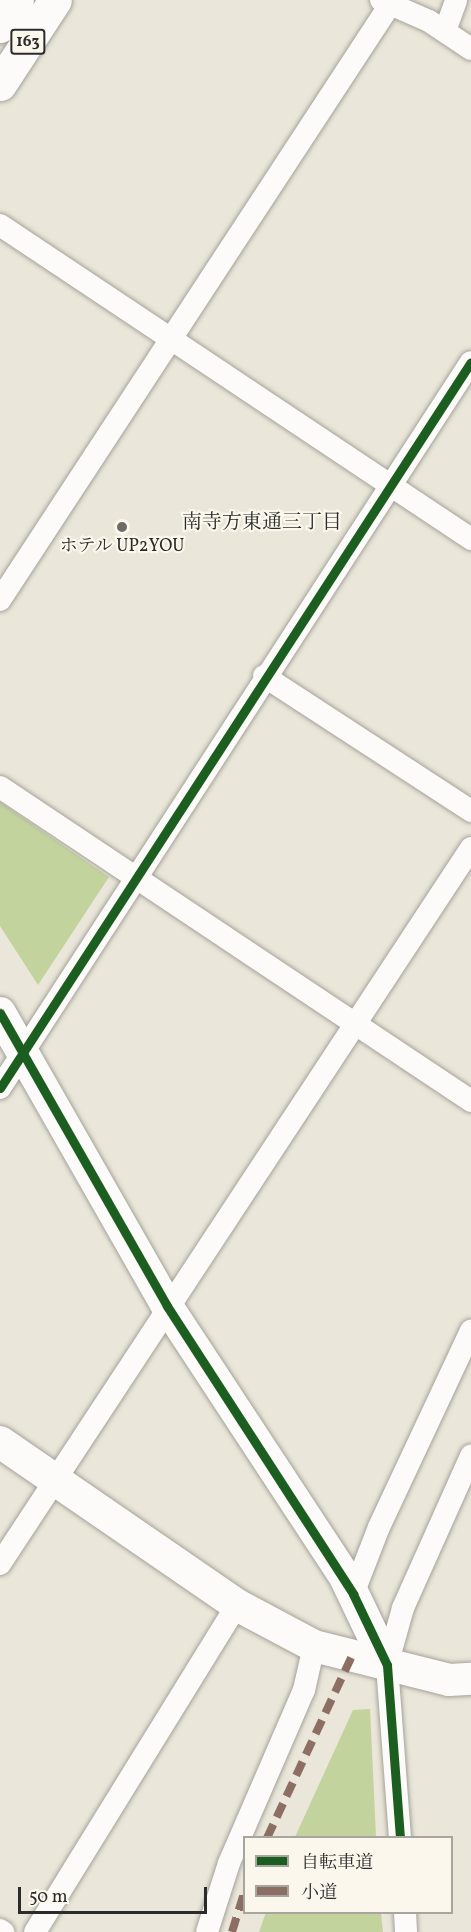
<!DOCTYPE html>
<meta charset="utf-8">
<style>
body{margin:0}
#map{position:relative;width:471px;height:1932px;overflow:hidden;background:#eae6d9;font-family:Vollkorn,"Noto Serif JP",serif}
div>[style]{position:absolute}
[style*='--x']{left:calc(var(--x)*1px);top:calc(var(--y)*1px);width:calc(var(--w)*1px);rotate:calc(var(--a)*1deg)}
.green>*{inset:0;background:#c3d39e}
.roads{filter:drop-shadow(0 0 2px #a5a39b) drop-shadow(0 0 2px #a5a39b)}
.street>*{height:22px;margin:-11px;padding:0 11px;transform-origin:11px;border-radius:11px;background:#fcfbf9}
.secondary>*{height:32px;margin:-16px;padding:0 16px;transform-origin:16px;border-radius:16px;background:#fcfbf9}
.highway>*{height:33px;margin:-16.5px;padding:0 16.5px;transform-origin:16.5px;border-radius:16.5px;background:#fcfbf9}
.quiet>*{height:8px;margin-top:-4px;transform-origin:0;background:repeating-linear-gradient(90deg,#8d6e63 0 15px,transparent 0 23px)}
.cycleway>*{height:9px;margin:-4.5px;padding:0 4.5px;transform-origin:4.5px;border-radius:4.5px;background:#1b5e20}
.dots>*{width:16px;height:16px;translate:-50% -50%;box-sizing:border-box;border:3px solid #fbf7ec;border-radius:50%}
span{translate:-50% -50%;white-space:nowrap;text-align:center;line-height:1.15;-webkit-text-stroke:4.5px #fbf7ec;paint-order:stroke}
.shield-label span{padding:2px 4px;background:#fbf7ec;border:2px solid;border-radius:4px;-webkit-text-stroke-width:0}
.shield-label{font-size:16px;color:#2b2b2b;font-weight:700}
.poi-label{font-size:18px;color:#2b2b2b}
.neighbourhood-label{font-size:20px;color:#2b2b2b}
.legend{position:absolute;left:243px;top:1836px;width:210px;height:78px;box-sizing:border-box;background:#fbf7ec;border:2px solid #a8a59f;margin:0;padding:8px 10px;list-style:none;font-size:18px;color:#2b2b2b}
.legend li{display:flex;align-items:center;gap:12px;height:30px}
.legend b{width:30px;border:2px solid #a8a59f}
.scale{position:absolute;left:18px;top:1887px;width:189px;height:27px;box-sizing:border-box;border:3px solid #2b2b2b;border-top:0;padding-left:8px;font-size:18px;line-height:21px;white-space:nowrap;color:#2b2b2b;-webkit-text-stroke:4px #fbf7ec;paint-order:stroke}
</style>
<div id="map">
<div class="green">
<i style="clip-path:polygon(0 802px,109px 877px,38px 985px,0 926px)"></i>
<i style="clip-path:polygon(370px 1709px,376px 1837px,295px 1837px,353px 1710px)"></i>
<i style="clip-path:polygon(266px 1912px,381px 1913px,383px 1932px,259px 1932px)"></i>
</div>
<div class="roads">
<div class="street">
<i style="--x:381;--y:0;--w:52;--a:23.6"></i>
<i style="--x:429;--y:21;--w:50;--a:33.7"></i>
<i style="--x:445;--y:31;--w:33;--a:-70"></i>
<i style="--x:0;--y:225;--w:566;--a:33.69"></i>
<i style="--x:0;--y:600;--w:717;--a:-56.78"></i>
<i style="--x:264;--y:676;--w:247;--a:33.1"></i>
<i style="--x:0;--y:787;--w:566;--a:33.69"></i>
<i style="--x:0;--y:1088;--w:865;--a:-57.03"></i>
<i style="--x:0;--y:1564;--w:857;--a:-56.66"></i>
<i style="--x:353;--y:1594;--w:72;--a:-68.8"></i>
<i style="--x:379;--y:1527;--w:217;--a:-64.9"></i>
<i style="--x:400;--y:1838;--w:173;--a:-94.3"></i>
<i style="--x:387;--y:1665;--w:59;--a:-74.3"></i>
<i style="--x:403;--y:1608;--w:167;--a:-65.9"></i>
<i style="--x:405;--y:1912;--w:20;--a:87"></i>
<i style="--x:0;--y:1930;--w:4;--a:34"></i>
<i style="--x:35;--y:1932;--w:384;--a:-58.3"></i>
<i style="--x:207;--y:1932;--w:72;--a:-72.3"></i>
<i style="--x:229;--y:1863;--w:189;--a:-66.6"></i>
<i style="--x:304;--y:1690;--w:45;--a:-77.2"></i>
</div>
<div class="secondary">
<i style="--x:0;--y:1013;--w:337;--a:60.3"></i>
<i style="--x:167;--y:1306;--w:324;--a:56.7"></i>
<i style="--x:345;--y:1577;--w:98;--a:64.5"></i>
<i style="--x:0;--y:1442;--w:288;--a:34.5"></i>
<i style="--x:237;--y:1605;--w:87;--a:28"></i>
<i style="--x:314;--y:1646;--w:139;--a:14.1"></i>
<i style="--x:449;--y:1680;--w:22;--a:-3"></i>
</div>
<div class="highway">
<i style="--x:0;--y:26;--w:31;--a:-57"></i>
<i style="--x:0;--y:84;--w:100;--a:-56.8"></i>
</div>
</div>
<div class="quiet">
<i style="--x:267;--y:1838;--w:201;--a:-65"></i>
<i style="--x:232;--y:1932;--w:41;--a:-72.9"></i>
</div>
<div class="cycleway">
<i style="--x:0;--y:1013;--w:337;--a:60.3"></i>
<i style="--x:167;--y:1306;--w:343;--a:57.1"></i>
<i style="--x:353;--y:1594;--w:79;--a:64.4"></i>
<i style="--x:387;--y:1665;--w:173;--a:85.7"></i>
<i style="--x:0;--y:1088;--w:865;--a:-57.03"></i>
</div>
<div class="dots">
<i style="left:122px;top:527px;background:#6e6c68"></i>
</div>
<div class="shield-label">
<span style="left:28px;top:42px">163</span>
</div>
<div class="poi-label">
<span style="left:122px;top:547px">ホテル UP2YOU</span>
</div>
<div class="neighbourhood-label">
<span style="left:262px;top:523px">南寺方東通三丁目</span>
</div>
<ul class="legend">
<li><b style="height:8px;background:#1b5e20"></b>自転車道</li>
<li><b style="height:8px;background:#8d6e63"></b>小道</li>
</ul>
<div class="scale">50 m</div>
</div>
